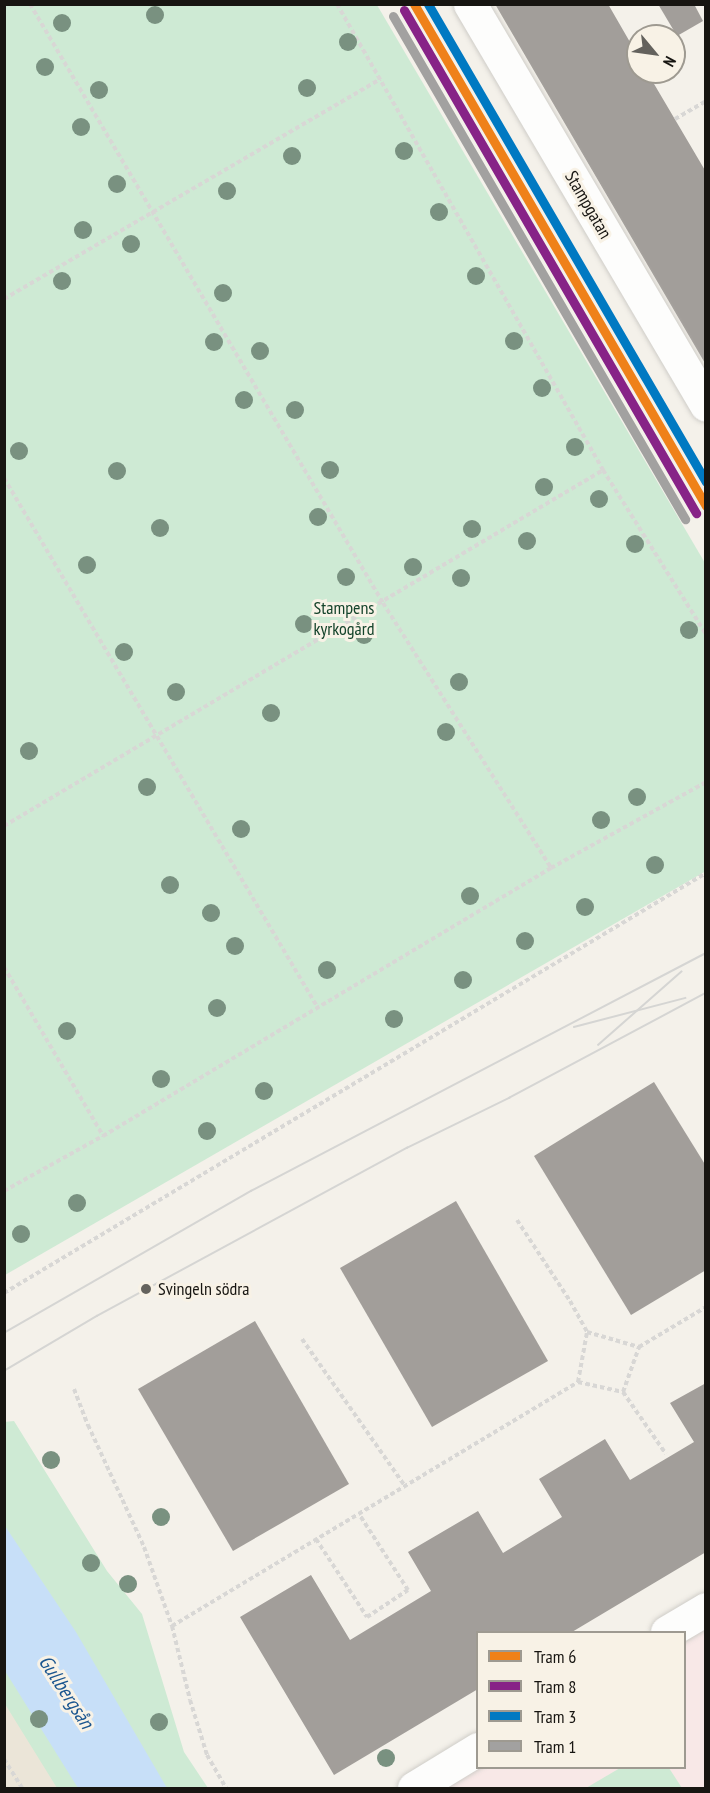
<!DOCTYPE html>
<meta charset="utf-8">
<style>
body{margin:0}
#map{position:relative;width:710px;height:1793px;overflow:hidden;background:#f4f1ea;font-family:"PT Sans Narrow",sans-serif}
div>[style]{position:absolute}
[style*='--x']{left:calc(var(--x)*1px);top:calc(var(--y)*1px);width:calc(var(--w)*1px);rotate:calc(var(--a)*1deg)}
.built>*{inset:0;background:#ebe5d8}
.education>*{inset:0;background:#f8e8e7}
.green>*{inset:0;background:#ceead4}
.water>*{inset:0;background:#c7dff8}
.building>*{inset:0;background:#a29e9a}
.path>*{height:4px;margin-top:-2px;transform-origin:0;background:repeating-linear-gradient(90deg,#d8d7d5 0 4.5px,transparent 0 7.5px)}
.roads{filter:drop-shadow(0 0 2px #cfcdc8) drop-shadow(0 0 2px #cfcdc8)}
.minor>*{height:33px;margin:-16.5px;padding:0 16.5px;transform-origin:16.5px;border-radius:16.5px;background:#fdfdfc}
.tram>*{height:1.5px;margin:-0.75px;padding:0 0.75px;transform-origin:0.75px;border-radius:0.75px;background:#d5d5d3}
.tram-1>*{height:9px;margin:-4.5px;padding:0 4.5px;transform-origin:4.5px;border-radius:4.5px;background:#ef8119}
.tram-2>*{height:9px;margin:-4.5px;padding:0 4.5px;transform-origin:4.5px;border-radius:4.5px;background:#872387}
.tram-3>*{height:9px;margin:-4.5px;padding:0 4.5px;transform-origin:4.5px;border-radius:4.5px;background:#0079c2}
.tram-4>*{height:9px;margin:-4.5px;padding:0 4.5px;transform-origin:4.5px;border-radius:4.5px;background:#a2a1a0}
.trees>*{width:18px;height:18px;margin:-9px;border-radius:50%;background:#799180}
.dots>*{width:16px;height:16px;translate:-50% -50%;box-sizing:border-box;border:3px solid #f8f2e6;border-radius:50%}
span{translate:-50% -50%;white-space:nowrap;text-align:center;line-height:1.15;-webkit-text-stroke:6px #f8f2e6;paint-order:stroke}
.street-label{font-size:18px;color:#171511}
.park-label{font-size:18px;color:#14432a}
.poi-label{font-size:18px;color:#171511}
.left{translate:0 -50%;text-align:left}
.water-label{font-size:20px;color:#1a558f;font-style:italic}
.frame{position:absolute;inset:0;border:6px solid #171511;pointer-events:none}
.legend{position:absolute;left:476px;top:1631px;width:210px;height:138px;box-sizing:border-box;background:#f8f2e6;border:2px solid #9e9a91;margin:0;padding:8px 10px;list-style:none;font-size:18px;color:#171511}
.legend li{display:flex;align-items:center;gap:12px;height:30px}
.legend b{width:30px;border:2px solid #9e9a91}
.north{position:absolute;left:626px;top:24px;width:60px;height:60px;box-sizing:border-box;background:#f8f2e6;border:2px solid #9e9a91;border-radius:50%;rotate:119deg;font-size:16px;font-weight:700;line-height:24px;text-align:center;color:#171511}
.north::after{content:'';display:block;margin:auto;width:21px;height:27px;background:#64625d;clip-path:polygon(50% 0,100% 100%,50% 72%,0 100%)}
</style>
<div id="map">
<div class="built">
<i style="clip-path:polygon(5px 1671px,78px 1788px,5px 1788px)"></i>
</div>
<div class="education">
<i style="clip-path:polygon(705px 1626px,705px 1788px,443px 1788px,478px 1768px,684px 1768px,685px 1639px)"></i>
</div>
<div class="green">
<i style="clip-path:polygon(5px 4px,377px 5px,705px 563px,706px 871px,5px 1275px)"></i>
<i style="clip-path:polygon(14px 1421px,107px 1571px,142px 1614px,184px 1752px,208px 1788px,57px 1788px,5px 1704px,4px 1422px)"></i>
<i style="clip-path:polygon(620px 1768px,669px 1768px,682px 1788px,586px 1788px)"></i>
</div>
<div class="water">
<i style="clip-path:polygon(5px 1526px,76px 1632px,167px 1788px,78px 1788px,5px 1671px)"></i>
</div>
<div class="building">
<i style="clip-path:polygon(495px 4px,608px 4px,638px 56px,638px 72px,647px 72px,706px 172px,706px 365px)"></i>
<i style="clip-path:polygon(658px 4px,694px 4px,703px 21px,677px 36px)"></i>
<i style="clip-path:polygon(654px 1082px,706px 1166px,706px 1270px,631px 1315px,534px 1156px)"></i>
<i style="clip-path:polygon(456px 1201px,548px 1361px,432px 1427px,340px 1268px)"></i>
<i style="clip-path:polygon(255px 1321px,349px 1484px,233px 1551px,138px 1389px)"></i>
<i style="clip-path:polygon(706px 1383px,706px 1552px,572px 1632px,478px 1632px,478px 1689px,334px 1775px,240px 1617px,311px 1575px,350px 1640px,431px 1591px,408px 1552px,478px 1511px,503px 1553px,562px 1517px,539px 1479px,605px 1439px,630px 1480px,694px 1442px,670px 1403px)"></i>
</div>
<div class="path">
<i style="--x:30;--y:4;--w:695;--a:59.49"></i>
<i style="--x:383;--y:603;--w:314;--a:57.6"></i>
<i style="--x:337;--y:4;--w:537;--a:60.28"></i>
<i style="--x:603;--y:470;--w:194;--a:57.9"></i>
<i style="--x:675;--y:119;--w:36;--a:-30"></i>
<i style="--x:4;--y:299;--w:436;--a:-30.3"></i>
<i style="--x:4;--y:478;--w:616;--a:59.36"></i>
<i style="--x:4;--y:826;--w:697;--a:-30.72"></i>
<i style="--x:4;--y:967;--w:196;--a:59.6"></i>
<i style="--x:4;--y:1191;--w:113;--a:-29.1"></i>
<i style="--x:103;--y:1136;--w:522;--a:-30.89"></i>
<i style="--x:551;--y:868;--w:177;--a:-29"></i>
<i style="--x:517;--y:1220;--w:97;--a:56.8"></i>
<i style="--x:570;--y:1301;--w:35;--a:61"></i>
<i style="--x:587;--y:1332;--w:54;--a:16.1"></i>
<i style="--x:4;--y:1293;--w:818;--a:-30.89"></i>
<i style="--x:302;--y:1339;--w:179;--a:55"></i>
<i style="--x:578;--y:1382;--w:51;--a:-79.8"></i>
<i style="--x:74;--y:1389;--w:39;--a:69"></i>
<i style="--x:88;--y:1425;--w:134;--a:65.3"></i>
<i style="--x:144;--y:1547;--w:84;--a:70.5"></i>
<i style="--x:172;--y:1626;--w:76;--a:76.3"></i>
<i style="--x:190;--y:1700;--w:58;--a:72.8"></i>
<i style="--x:207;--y:1755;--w:38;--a:60"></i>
<i style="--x:623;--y:1392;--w:75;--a:55.3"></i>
<i style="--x:316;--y:1539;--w:93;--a:56.8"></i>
<i style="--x:367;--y:1617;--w:49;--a:-33.4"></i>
<i style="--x:408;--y:1590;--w:90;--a:-122.8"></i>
<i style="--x:172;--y:1626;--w:474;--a:-31"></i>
<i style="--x:578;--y:1382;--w:46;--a:12.5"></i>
<i style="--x:623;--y:1392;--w:48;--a:-70.4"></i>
<i style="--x:639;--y:1347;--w:78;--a:-30.8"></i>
<i style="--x:4;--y:1759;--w:34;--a:58"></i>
</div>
<div class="roads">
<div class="minor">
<i style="--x:470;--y:4;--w:465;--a:59.5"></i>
<i style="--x:667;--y:1632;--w:45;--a:-30.5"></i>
<i style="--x:414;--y:1788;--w:75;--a:-31.4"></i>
</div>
</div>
<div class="tram">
<i style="--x:574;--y:1027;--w:115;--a:-14.6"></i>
<i style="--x:598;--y:1045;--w:111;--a:-41.3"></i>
<i style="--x:4;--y:1333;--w:285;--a:-29.9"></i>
<i style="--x:251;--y:1191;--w:513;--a:-27.61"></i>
<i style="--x:4;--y:1371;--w:108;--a:-30.6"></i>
<i style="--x:97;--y:1316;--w:353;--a:-28.5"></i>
<i style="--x:407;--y:1148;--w:114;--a:-26.1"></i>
<i style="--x:509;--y:1098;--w:223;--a:-28.1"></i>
</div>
<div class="tram-1">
<i style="--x:414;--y:4;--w:581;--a:59.81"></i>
</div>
<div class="tram-2">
<i style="--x:404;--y:10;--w:582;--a:59.86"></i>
</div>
<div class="tram-3">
<i style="--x:428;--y:4;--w:553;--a:59.82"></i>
</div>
<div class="tram-4">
<i style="--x:393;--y:16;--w:582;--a:59.86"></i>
</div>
<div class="trees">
<i style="left:155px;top:15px"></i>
<i style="left:62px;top:23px"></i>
<i style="left:348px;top:42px"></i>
<i style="left:45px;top:67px"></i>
<i style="left:307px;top:88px"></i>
<i style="left:99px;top:90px"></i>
<i style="left:81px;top:127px"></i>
<i style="left:404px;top:151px"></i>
<i style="left:292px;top:156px"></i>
<i style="left:117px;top:184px"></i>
<i style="left:227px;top:191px"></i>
<i style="left:439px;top:212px"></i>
<i style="left:83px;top:230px"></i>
<i style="left:131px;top:244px"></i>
<i style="left:476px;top:276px"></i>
<i style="left:62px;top:281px"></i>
<i style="left:223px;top:293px"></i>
<i style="left:514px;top:341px"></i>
<i style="left:214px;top:342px"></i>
<i style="left:260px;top:351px"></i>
<i style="left:542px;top:388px"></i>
<i style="left:244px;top:400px"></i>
<i style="left:295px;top:410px"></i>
<i style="left:575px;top:447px"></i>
<i style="left:19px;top:451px"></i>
<i style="left:330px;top:470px"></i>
<i style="left:117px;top:471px"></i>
<i style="left:544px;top:487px"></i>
<i style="left:599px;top:499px"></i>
<i style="left:318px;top:517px"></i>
<i style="left:160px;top:528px"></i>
<i style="left:472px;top:529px"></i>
<i style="left:527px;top:541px"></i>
<i style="left:635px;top:544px"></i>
<i style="left:87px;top:565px"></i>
<i style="left:413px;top:567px"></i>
<i style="left:346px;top:577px"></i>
<i style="left:461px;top:578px"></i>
<i style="left:304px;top:624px"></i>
<i style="left:689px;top:630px"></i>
<i style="left:364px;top:635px"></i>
<i style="left:124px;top:652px"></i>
<i style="left:459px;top:682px"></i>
<i style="left:176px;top:692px"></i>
<i style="left:271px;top:713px"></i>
<i style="left:446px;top:732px"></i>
<i style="left:29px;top:751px"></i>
<i style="left:147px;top:787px"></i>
<i style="left:637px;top:797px"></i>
<i style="left:601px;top:820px"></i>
<i style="left:241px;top:829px"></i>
<i style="left:655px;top:865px"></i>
<i style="left:170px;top:885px"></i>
<i style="left:470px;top:896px"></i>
<i style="left:585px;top:907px"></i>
<i style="left:211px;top:913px"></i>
<i style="left:525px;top:941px"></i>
<i style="left:235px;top:946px"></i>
<i style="left:327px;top:970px"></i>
<i style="left:463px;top:980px"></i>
<i style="left:217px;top:1008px"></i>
<i style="left:394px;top:1019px"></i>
<i style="left:67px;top:1031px"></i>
<i style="left:161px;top:1079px"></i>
<i style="left:264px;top:1091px"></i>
<i style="left:207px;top:1131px"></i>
<i style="left:77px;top:1203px"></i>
<i style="left:21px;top:1234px"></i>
<i style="left:51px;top:1460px"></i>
<i style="left:161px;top:1517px"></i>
<i style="left:91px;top:1563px"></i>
<i style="left:128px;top:1584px"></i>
<i style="left:39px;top:1719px"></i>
<i style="left:159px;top:1722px"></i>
<i style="left:386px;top:1758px"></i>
</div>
<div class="dots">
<i style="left:146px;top:1289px;background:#64625d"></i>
</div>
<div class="street-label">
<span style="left:588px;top:205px;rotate:60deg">Stampgatan</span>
</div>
<div class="park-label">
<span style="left:344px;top:619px">Stampens<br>kyrkogård</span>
</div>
<div class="poi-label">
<span class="left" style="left:158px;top:1289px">Svingeln södra</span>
</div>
<div class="water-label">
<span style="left:66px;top:1692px;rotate:57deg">Gullbergsån</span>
</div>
<div class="frame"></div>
<ul class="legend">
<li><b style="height:8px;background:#ef8119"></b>Tram 6</li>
<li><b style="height:8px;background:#872387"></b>Tram 8</li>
<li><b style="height:8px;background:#0079c2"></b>Tram 3</li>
<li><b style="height:8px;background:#a2a1a0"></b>Tram 1</li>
</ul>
<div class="north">N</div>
</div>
